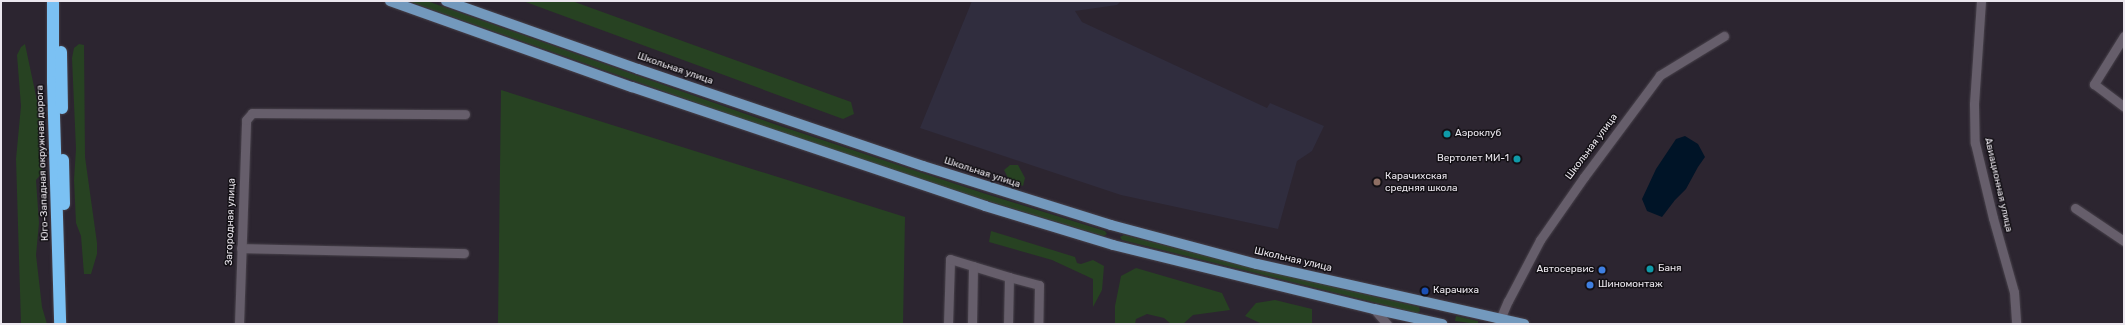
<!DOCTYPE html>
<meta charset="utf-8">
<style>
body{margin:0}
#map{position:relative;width:2125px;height:325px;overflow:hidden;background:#2c2530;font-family:Rubik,sans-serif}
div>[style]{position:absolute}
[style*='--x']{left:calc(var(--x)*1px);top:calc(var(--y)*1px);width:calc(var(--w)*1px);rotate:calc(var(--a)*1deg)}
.commercial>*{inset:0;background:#302d3e}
.green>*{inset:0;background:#274222}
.water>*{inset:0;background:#001427}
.roads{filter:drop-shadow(0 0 1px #48424b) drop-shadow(0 0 1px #48424b)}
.minor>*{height:9px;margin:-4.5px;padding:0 4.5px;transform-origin:4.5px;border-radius:4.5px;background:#665e6b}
.major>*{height:10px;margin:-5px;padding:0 5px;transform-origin:5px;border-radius:5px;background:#7399bd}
.highway>*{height:12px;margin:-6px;padding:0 6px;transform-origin:6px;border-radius:6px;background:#7bc1f3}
.dots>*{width:11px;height:11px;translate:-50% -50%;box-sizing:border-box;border:2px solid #131015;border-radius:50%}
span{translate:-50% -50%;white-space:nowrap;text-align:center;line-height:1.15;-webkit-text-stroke:3px #131015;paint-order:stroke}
.street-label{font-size:10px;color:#ebe7ee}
.poi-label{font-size:10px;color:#ebe7ee}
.left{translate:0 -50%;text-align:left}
.right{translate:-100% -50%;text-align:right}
.frame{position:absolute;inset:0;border:2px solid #ebe7ee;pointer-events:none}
</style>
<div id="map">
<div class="commercial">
<i style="clip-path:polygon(972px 1px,1121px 1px,1117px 5px,1075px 11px,1082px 22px,1267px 108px,1270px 103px,1324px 126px,1312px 151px,1297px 161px,1278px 229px,1121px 195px,920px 128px)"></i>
</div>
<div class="green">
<i style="clip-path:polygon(408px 1px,427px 1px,774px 124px,986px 194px,1105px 231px,1107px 234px,1104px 236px,985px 200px,771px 129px)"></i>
<i style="clip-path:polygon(523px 1px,572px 1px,851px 102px,854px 114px,843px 119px)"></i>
<i style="clip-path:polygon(25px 44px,39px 110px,42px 136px,43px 166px,41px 174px,36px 180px,39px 223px,36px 255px,42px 307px,47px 324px,21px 324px,16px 159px,21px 106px,17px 55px,21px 47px)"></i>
<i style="clip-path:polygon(79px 44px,84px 45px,85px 157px,97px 243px,97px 254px,91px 274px,84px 274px,81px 236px,76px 223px,74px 180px,76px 149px,72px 58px,74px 48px)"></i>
<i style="clip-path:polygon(501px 90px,905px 217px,903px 324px,498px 324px)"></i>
<i style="clip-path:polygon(1010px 165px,1018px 165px,1025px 178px,1023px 186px,1009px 180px,1004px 170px)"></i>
<i style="clip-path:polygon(991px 231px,1075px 257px,1077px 263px,1081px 264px,1093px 260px,1104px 266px,1102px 290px,1093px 307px,1093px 279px,1052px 260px,989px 242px)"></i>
<i style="clip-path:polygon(1124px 235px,1256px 269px,1419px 307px,1420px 311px,1417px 313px,1122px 240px,1120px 237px)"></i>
<i style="clip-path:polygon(1136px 268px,1222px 293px,1230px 310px,1193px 315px,1183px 324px,1171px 324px,1164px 318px,1147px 314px,1136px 319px,1135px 324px,1115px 324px,1115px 306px,1121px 276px)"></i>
<i style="clip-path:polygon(1275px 300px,1312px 309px,1312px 323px,1260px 323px,1245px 316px,1256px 303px)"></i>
<i style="clip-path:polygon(1456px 316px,1478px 321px,1478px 324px,1455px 321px)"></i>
</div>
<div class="water">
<i style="clip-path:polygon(1685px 136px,1698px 144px,1705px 157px,1698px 167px,1686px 189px,1675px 200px,1662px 217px,1647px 211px,1642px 199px,1656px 169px,1676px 139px)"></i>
</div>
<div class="roads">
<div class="minor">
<i style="--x:1981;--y:1;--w:103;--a:93.9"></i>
<i style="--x:1974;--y:104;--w:39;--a:89"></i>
<i style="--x:1975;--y:143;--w:77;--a:76.5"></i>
<i style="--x:1993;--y:218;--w:77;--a:74.2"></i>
<i style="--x:2014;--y:292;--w:32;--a:86"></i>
<i style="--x:2124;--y:36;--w:57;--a:122"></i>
<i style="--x:2094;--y:84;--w:38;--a:37"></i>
<i style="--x:2075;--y:208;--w:59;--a:34"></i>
<i style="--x:241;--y:248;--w:223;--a:1.3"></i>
<i style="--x:1009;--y:277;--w:31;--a:15"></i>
<i style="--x:1039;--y:285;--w:39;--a:91"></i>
<i style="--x:1374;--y:309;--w:20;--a:49"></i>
<i style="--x:239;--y:324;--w:204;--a:-88"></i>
<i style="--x:246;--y:120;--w:9;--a:-49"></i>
<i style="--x:252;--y:113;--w:213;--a:0.3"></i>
<i style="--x:948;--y:324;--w:65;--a:-88.2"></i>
<i style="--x:950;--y:259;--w:62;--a:17"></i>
<i style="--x:1009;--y:277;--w:47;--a:91.2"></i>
<i style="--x:972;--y:324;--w:58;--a:-89"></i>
<i style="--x:1498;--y:324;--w:25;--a:-67"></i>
<i style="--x:1508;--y:301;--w:69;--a:-62.3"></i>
<i style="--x:1540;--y:240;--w:77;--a:-55.1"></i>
<i style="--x:1584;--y:177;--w:127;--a:-53.3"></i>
<i style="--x:1660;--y:75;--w:75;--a:-31.4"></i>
</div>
<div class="major">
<i style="--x:390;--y:1;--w:257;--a:19.6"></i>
<i style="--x:632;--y:87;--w:373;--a:18.6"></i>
<i style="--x:985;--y:206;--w:134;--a:16.9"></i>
<i style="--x:1113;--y:245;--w:269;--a:13.8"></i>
<i style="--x:1374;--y:309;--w:70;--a:12.4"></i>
<i style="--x:446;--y:1;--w:204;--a:19.5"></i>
<i style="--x:638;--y:69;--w:301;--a:18.8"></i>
<i style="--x:923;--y:166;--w:197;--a:17.4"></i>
<i style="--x:1111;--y:225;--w:151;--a:15"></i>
<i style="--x:1257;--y:264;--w:274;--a:12.7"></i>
</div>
<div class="highway">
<i style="--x:53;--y:1;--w:81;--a:90"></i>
<i style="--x:53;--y:82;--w:242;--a:88.3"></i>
<i style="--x:61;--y:52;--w:56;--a:89"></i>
<i style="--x:63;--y:160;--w:44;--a:88.7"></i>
</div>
</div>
<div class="dots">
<i style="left:1447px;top:134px;background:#0f9aa8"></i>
<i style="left:1517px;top:159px;background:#0f9aa8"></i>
<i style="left:1377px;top:182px;background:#8d6e63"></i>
<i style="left:1650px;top:269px;background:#0f9aa8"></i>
<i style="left:1602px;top:270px;background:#3f7fe0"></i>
<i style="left:1590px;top:285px;background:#3f7fe0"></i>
<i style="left:1425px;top:291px;background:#1a4fb4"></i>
</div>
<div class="street-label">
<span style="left:675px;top:69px;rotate:19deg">Школьная улица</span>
<span style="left:1592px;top:147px;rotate:-53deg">Школьная улица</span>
<span style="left:43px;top:163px;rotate:-92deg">Юго-Западная окружная дорога</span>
<span style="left:982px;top:173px;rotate:18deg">Школьная улица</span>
<span style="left:1998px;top:185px;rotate:77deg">Авиационная улица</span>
<span style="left:231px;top:222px;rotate:-88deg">Загородная улица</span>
<span style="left:1293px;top:260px;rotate:13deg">Школьная улица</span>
</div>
<div class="poi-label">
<span class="left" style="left:1455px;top:134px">Аэроклуб</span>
<span class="right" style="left:1509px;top:159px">Вертолет МИ-1</span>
<span class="left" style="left:1385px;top:182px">Карачихская<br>средняя школа</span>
<span class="left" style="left:1658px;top:269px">Баня</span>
<span class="right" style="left:1594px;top:270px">Автосервис</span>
<span class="left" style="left:1598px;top:285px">Шиномонтаж</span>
<span class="left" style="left:1433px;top:291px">Карачиха</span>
</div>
<div class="frame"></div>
</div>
